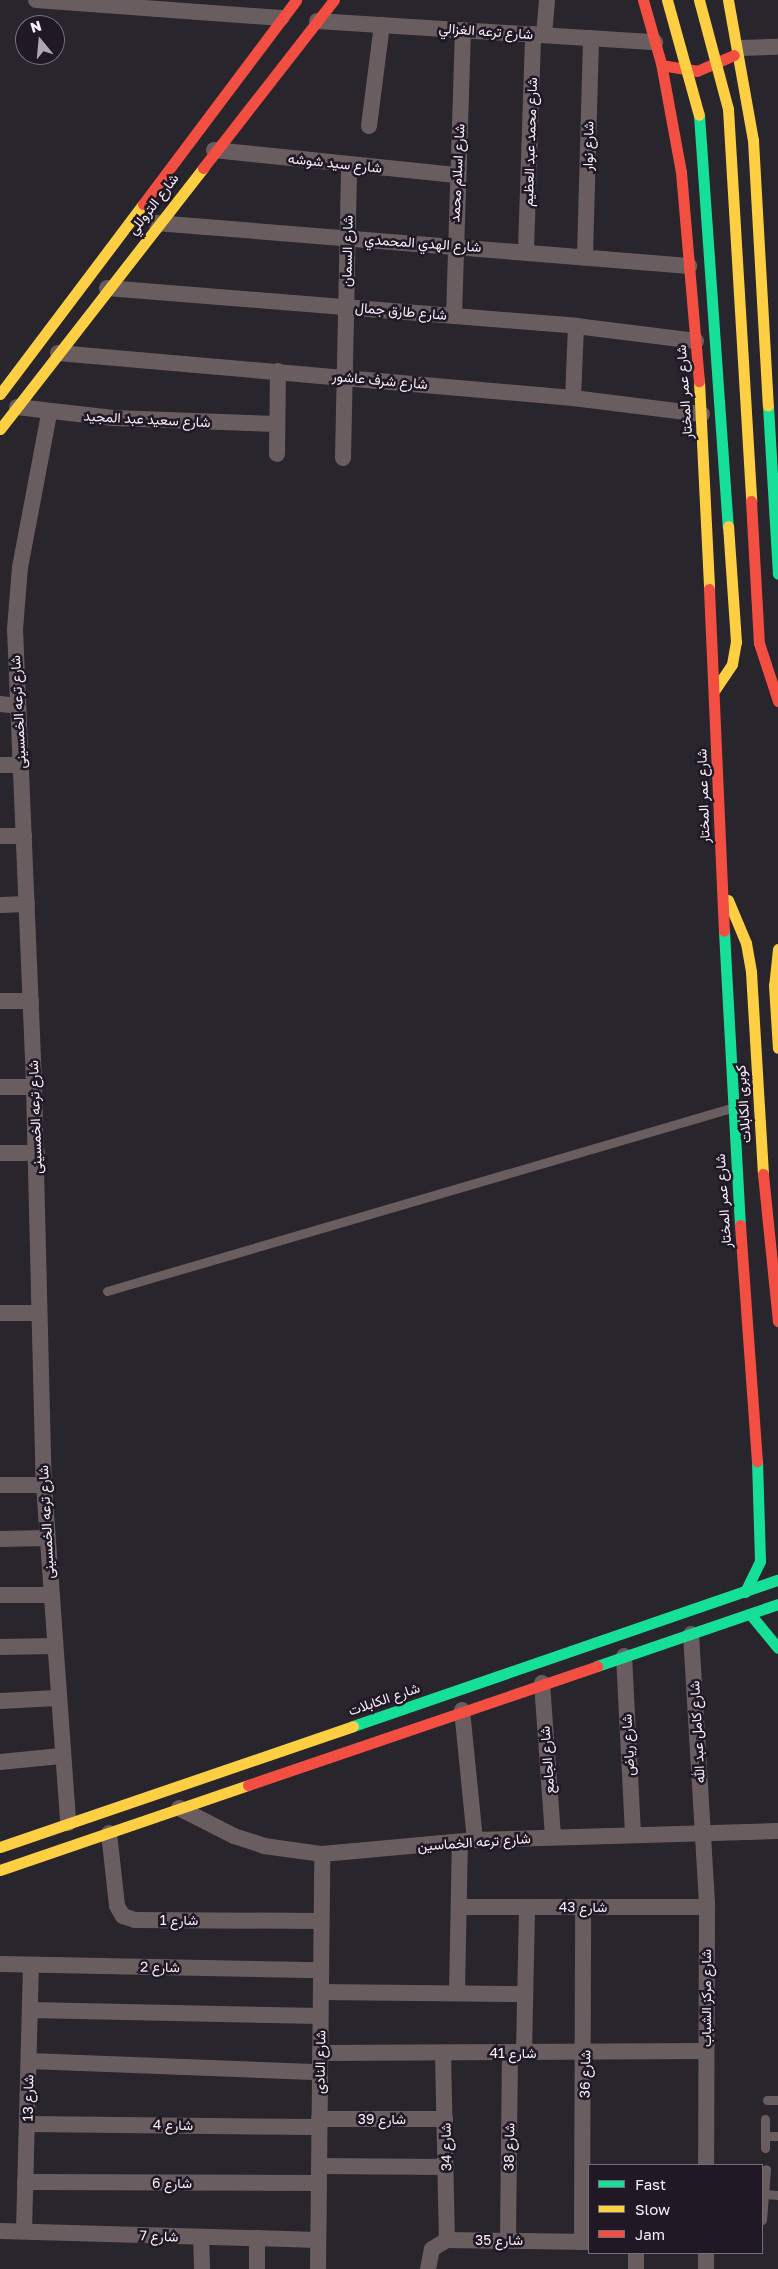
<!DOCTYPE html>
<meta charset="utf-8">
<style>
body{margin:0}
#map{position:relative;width:778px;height:2269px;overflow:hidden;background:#29252c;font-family:"Golos Text",Vazirmatn,sans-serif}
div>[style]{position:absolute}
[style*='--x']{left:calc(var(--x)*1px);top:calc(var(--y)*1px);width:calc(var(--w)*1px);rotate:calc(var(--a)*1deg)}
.lane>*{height:9px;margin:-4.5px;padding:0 4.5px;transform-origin:4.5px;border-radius:4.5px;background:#6a5d60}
.street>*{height:16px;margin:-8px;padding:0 8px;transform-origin:8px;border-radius:8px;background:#6a5d60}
.fast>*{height:11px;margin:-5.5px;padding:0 5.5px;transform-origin:5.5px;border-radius:5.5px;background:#16e098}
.slow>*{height:11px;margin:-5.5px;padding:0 5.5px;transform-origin:5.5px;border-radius:5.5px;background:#ffcf43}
.jam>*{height:11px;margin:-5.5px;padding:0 5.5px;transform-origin:5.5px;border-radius:5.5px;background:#f24e42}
.slow-bridge>*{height:11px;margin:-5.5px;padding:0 5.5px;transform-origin:5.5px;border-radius:5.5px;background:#ffcf43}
span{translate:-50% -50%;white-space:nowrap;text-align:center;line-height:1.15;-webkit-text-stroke:5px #201925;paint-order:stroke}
.street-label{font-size:14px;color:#f4eff8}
.legend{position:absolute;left:588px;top:2164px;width:175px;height:90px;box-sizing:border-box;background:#201925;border:1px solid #756f79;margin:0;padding:6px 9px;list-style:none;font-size:15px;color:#f4eff8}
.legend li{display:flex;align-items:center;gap:10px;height:25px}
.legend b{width:25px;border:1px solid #756f79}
.north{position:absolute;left:15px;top:15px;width:50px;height:50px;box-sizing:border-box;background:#201925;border:1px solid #756f79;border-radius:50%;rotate:343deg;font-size:14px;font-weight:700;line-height:20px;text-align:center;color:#f4eff8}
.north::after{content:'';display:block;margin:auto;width:18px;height:22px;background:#ada8b1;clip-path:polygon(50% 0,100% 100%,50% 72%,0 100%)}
</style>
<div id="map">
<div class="lane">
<i style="--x:107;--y:1291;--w:650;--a:-16.34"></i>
<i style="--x:767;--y:2100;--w:11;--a:0"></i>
<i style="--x:765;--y:2136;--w:13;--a:0"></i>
<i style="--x:765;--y:2148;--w:29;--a:-90"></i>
<i style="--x:764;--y:2194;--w:14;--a:4"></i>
<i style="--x:762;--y:2220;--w:51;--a:-85.5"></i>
</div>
<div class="street">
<i style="--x:36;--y:0;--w:246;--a:4.2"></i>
<i style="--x:317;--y:21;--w:339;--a:3.6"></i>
<i style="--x:544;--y:35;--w:35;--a:-85"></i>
<i style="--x:740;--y:48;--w:38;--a:-2"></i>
<i style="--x:369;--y:126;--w:102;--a:-82.7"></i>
<i style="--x:214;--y:150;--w:243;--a:5.9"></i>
<i style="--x:156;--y:223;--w:535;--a:4.61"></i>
<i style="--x:526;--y:250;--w:216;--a:-88.1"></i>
<i style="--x:585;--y:255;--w:217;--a:-88.4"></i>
<i style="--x:107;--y:288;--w:471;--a:4.6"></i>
<i style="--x:576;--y:326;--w:121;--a:7.1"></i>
<i style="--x:454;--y:316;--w:286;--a:-88.2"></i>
<i style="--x:58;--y:353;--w:517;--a:4.99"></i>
<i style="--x:573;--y:398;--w:130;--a:7.1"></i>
<i style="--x:573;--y:398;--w:72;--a:-87.6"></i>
<i style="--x:17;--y:407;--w:97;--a:6.5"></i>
<i style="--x:113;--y:418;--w:164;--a:2.1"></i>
<i style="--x:49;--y:414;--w:156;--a:100.7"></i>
<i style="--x:20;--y:567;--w:62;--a:94.6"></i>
<i style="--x:15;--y:629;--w:458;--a:87.6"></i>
<i style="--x:34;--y:1087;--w:398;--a:88.6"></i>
<i style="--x:44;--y:1485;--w:339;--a:85.9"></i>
<i style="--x:277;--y:454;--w:83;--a:-89.3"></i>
<i style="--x:343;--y:458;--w:293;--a:-88.8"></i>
<i style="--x:0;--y:704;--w:18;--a:6"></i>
<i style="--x:0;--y:765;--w:21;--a:0"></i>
<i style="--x:0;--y:836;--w:24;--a:0"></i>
<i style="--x:0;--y:905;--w:27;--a:-2"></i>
<i style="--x:0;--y:1001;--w:31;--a:0"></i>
<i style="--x:0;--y:1087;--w:34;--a:0"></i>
<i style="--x:0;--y:1153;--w:37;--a:0"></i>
<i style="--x:0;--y:1313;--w:39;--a:0"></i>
<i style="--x:0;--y:1485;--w:44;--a:0"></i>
<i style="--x:0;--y:1539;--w:47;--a:-1.2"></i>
<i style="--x:0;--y:1595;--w:50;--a:0"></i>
<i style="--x:691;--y:1634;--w:273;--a:86.6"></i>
<i style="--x:707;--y:1907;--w:258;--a:90.2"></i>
<i style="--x:0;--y:1647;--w:53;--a:-1.1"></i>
<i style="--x:624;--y:1656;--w:178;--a:87.1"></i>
<i style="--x:542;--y:1683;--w:154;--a:85.9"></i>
<i style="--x:0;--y:1701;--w:57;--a:-3"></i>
<i style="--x:462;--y:1710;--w:131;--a:84.3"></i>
<i style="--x:0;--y:1762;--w:61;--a:-5.6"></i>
<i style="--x:179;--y:1808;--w:62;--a:27"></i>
<i style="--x:234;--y:1836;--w:32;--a:18"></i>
<i style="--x:264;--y:1846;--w:59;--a:7.9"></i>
<i style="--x:322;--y:1854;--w:154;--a:-5.2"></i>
<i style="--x:475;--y:1840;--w:303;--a:-1.7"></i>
<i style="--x:109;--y:1833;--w:73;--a:83.7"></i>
<i style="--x:117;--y:1906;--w:12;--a:59"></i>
<i style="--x:123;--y:1916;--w:13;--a:18"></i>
<i style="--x:135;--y:1920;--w:186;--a:0.3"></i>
<i style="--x:459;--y:1907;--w:248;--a:0"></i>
<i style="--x:0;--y:1964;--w:320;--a:1.1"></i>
<i style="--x:321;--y:1992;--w:204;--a:0.6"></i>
<i style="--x:457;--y:1993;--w:151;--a:-88.9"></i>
<i style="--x:30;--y:2010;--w:290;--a:1.2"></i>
<i style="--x:320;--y:2053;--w:386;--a:-0.3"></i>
<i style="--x:443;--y:2053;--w:187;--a:88.8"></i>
<i style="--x:524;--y:2053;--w:146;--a:-88.8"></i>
<i style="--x:29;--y:2061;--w:291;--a:2.2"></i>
<i style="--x:319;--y:2119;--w:126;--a:0"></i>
<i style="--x:27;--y:2124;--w:292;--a:0.6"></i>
<i style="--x:319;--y:2166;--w:127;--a:0.5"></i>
<i style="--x:25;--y:2182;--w:294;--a:0.2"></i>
<i style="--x:0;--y:2231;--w:318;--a:1.6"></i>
<i style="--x:24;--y:2231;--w:266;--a:-88.5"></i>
<i style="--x:201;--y:2237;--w:32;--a:88"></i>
<i style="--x:508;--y:2240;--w:186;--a:-89.4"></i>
<i style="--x:582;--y:2242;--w:335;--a:-89.8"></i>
<i style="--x:257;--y:2269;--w:31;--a:-90"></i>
<i style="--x:318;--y:2269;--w:415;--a:-89.4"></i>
<i style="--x:428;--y:2269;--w:20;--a:-79"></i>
<i style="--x:432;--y:2249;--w:17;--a:-31"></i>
<i style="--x:447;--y:2240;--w:142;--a:0.8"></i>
<i style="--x:636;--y:2269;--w:16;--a:-90"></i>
<i style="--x:706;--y:2269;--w:16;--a:-90"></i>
</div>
<div class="fast">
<i style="--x:699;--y:115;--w:412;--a:86"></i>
<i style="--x:768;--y:406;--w:168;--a:86.6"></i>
<i style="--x:724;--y:931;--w:294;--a:86.9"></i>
<i style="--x:745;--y:1592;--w:34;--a:-64"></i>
<i style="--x:760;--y:1561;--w:100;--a:-91.7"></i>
<i style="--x:750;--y:1614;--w:44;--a:50.5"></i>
<i style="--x:597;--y:1666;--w:191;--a:-18.9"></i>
<i style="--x:353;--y:1726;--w:449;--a:-19"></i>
</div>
<div class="slow">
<i style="--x:728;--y:0;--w:142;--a:79.9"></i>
<i style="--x:753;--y:140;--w:266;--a:86.8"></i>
<i style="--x:728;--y:109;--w:393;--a:86.6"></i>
<i style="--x:699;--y:381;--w:208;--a:87.2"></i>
<i style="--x:0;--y:394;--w:238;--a:-53"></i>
<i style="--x:0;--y:429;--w:331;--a:-52.1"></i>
<i style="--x:714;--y:691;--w:32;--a:-56"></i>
<i style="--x:732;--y:664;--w:22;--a:-80"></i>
<i style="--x:736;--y:642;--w:116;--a:-93.9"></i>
<i style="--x:728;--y:900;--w:47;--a:67.3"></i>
<i style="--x:746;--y:943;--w:29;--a:80"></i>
<i style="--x:751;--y:972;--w:202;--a:86.6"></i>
<i style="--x:778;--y:949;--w:36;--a:96"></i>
<i style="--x:774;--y:985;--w:63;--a:86.4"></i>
<i style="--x:0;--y:1847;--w:373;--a:-18.9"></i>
<i style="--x:0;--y:1870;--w:262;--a:-18.9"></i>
</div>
<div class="jam">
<i style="--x:643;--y:0;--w:66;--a:74.1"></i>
<i style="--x:661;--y:63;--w:111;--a:79.6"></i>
<i style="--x:681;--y:172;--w:210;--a:85.1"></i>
<i style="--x:667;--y:66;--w:30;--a:9"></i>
<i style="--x:697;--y:71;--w:40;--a:-23.4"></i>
<i style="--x:203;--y:168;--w:213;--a:-52.1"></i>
<i style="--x:143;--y:204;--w:255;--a:-53.1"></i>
<i style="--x:751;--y:501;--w:142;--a:86.8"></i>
<i style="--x:759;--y:643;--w:61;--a:71.9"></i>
<i style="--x:709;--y:589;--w:342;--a:87.5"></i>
<i style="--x:763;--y:1174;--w:148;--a:84.2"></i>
<i style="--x:740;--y:1225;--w:237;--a:85.9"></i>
<i style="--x:248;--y:1785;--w:369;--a:-18.8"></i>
</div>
<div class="slow-bridge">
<i style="--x:667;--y:0;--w:119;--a:74.5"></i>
<i style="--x:699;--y:0;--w:113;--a:75.1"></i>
</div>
<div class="street-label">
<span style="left:486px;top:31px;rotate:4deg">شارع ترعه الغزالي</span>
<span style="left:530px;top:142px;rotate:-88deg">شارع محمد عبد العظيم</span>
<span style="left:588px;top:146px;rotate:-89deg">شارع نوار</span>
<span style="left:335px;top:163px;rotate:6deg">شارع سيد شوشه</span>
<span style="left:457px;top:173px;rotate:-87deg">شارع اسلام محمد</span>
<span style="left:153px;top:204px;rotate:-52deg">شارع التروللي</span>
<span style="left:423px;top:243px;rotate:4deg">شارع الهدي المحمدي</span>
<span style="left:347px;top:251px;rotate:-89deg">شارع السمان</span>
<span style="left:401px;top:311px;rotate:5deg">شارع طارق جمال</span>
<span style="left:380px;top:380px;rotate:5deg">شارع شرف عاشور</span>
<span style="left:684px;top:392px;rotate:-94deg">شارع عمر المختار</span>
<span style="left:147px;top:419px;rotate:3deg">شارع سعيد عبد المجيد</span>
<span style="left:18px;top:712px;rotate:-93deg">شارع ترعه الخمسينى</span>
<span style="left:703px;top:796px;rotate:-92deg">شارع عمر المختار</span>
<span style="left:743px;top:1104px;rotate:-94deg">كوبرى الكابلات</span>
<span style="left:35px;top:1117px;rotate:-92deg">شارع ترعه الخمسينى</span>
<span style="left:723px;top:1201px;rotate:-94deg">شارع عمر المختار</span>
<span style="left:46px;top:1522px;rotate:-93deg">شارع ترعه الخمسينى</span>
<span style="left:384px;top:1699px;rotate:-19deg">شارع الكابلات</span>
<span style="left:697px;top:1732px;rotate:-93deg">شارع كامل عبد الله</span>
<span style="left:628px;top:1745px;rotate:-93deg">شارع رياض</span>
<span style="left:547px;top:1760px;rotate:-94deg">شارع الجامع</span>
<span style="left:474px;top:1842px;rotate:-4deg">شارع ترعه الخماسين</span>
<span style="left:583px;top:1907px">شارع 43</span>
<span style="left:179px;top:1920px">شارع 1</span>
<span style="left:160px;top:1967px;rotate:1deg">شارع 2</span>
<span style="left:706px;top:1998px;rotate:-90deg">شارع مركز الشباب</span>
<span style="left:513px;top:2053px">شارع 41</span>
<span style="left:320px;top:2062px;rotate:-89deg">شارع النادى</span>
<span style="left:585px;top:2074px;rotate:-89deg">شارع 36</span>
<span style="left:28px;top:2098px;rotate:-89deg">شارع 13</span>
<span style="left:382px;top:2119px">شارع 39</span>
<span style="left:173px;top:2125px;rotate:1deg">شارع 4</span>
<span style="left:446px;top:2147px;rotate:-91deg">شارع 34</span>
<span style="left:509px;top:2147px;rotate:-89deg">شارع 38</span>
<span style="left:172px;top:2183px">شارع 6</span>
<span style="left:159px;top:2236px;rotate:2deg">شارع 7</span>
<span style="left:499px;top:2240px">شارع 35</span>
</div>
<ul class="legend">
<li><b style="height:6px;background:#16e098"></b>Fast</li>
<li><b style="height:6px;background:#ffcf43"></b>Slow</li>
<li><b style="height:6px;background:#f24e42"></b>Jam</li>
</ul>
<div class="north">N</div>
</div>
